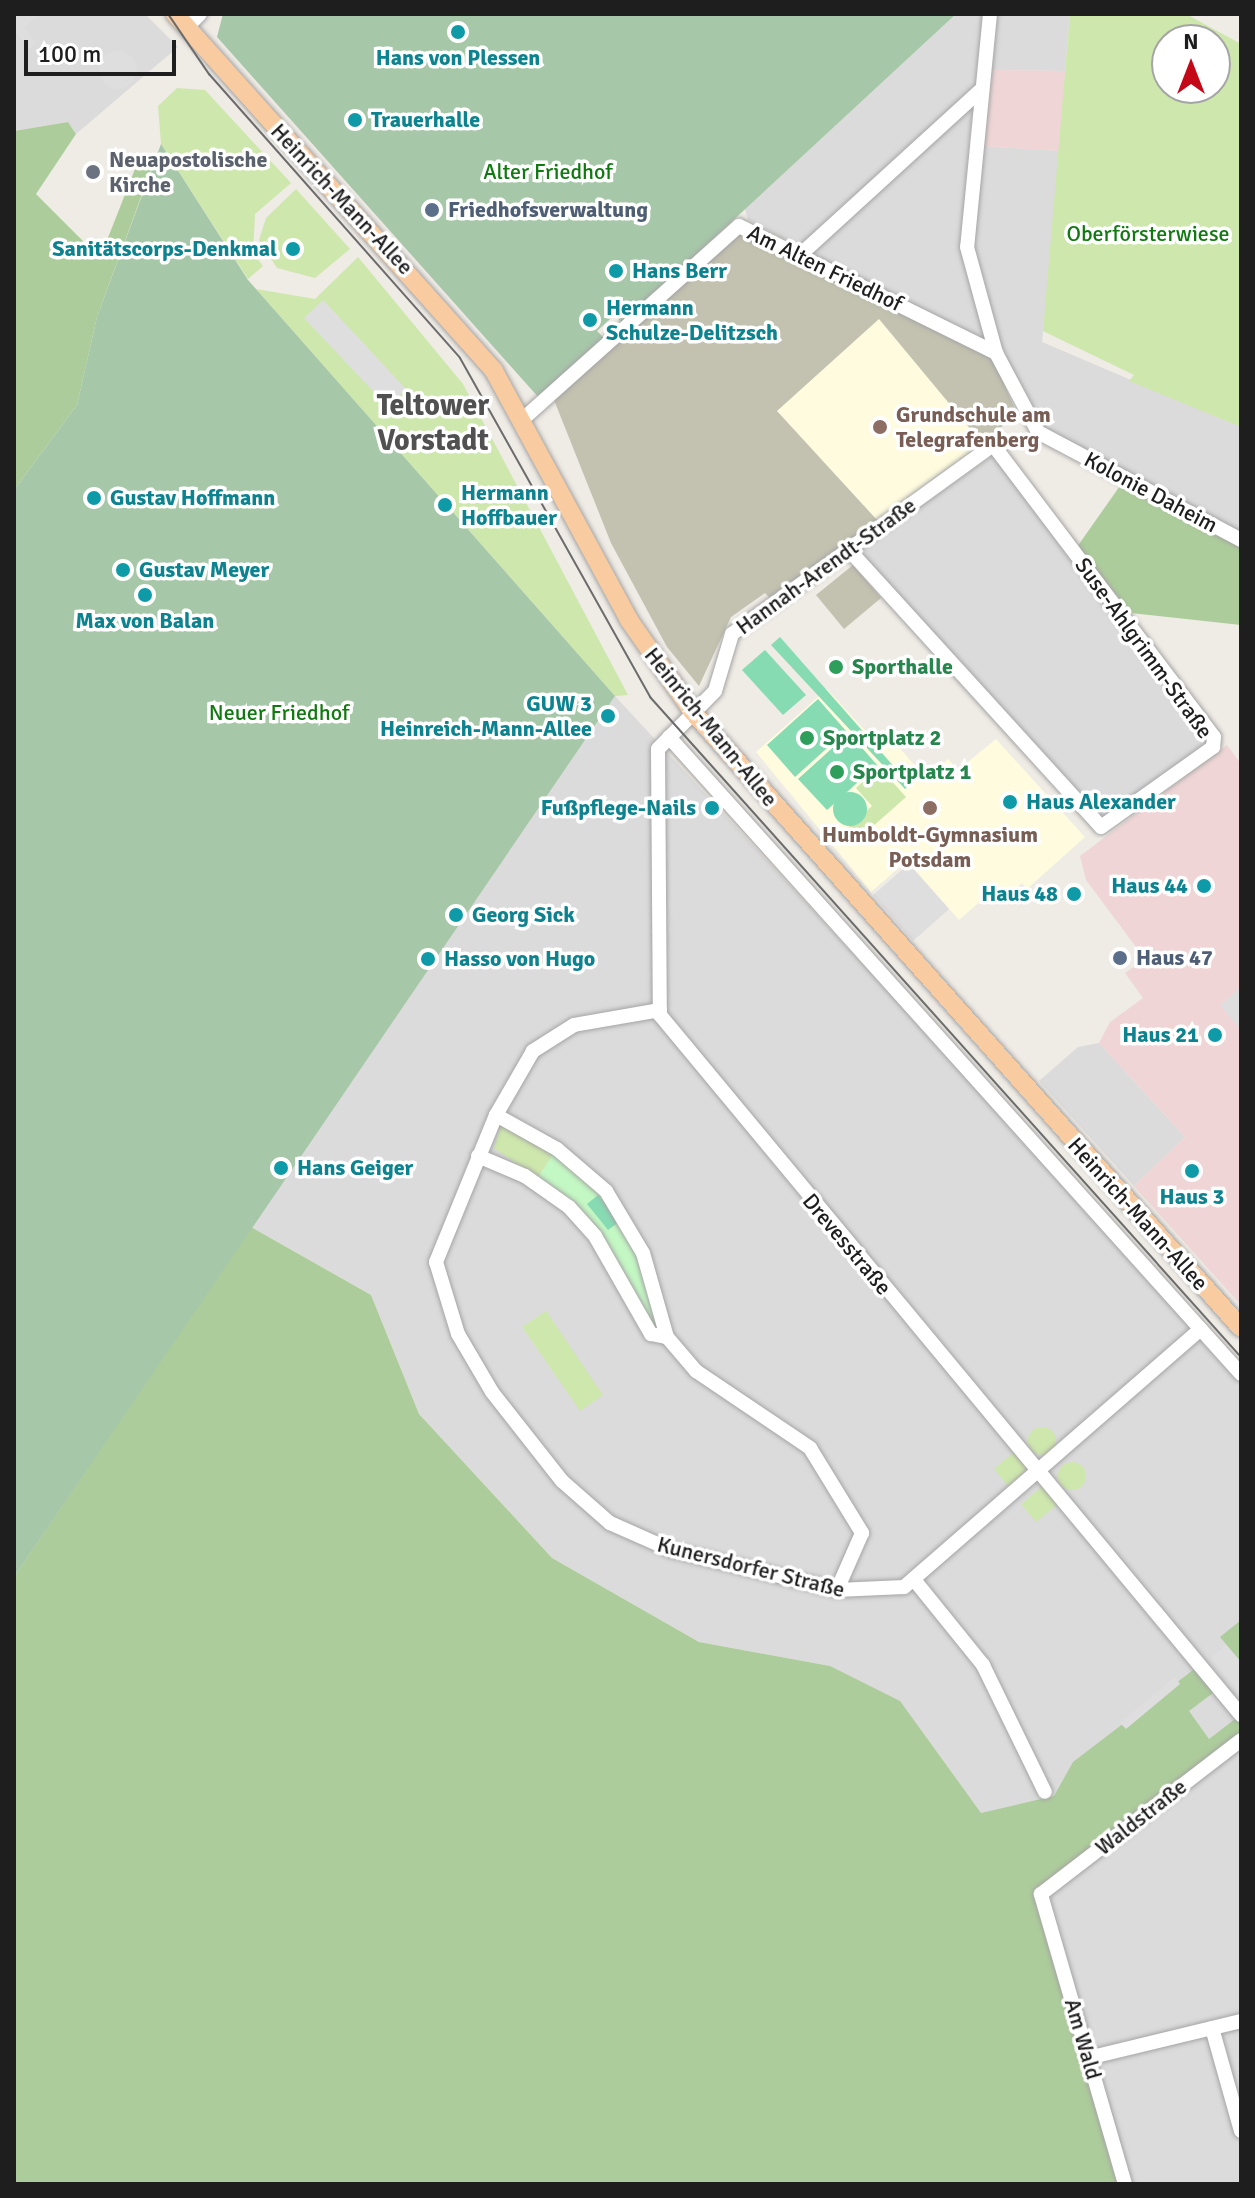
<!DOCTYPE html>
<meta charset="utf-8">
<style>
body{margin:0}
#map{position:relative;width:1255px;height:2198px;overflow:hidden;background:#efebe5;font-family:Signika,sans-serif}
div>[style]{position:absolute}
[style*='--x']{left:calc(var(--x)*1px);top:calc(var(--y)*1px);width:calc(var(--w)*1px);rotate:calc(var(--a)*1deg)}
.residential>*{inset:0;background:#dcdbdb}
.commercial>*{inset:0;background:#efd5d6}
.education>*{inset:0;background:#fefbdf}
.construction>*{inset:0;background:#c3c2b0}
.grass>*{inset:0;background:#cee7ad}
.round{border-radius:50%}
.forest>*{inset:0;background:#adcc9b}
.cemetery>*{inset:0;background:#a7c7a9}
.park>*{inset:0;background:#c3f7c3}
.pitch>*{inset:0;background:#86dbb3}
.parking>*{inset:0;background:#dedede}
.roads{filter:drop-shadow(0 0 2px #a5a5a5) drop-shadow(0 0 2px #a5a5a5)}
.minor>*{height:14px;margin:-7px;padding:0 7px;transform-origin:7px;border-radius:7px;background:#fff}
.major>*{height:18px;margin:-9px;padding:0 9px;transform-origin:9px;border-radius:9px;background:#f8cba0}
.tram>*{height:2px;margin:-1px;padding:0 1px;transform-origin:1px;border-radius:1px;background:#6c6c6c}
.dots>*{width:22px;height:22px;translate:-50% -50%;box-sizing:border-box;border:4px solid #fff;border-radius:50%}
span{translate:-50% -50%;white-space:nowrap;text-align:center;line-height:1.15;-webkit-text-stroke:7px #fff;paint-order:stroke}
.culture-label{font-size:22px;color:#0d838f;font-weight:700}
.left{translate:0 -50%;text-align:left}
.right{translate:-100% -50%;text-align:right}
.worship-label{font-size:22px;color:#5b616d;font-weight:700}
.park-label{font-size:22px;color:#107910}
.street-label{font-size:22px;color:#1e1e1e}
.service-label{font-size:22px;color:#4e5e75;font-weight:700}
.education-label{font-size:22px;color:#785e54;font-weight:700}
.leisure-label{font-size:22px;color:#27864d;font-weight:700}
.district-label{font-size:30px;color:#515151;font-weight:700}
.frame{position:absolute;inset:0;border:16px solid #1e1e1e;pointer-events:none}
.north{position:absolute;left:1151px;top:24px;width:80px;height:80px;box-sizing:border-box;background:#fff;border:2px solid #a5a5a5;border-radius:50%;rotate:0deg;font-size:22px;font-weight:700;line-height:32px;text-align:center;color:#1e1e1e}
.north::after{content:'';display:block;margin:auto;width:28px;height:36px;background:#c40817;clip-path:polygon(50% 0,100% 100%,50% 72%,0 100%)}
.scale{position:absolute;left:24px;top:40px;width:152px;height:36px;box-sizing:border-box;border:4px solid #1e1e1e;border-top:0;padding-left:10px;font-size:24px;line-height:28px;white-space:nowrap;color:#1e1e1e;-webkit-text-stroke:6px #fff;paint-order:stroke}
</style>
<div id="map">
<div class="residential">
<i style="clip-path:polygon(14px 14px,145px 14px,178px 47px,76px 134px,68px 122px,14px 131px)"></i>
<i style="clip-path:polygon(956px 14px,1070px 14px,1065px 71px,992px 70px,979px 57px,969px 145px,1061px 151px,1042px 342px,1241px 427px,1241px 543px,1044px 427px,1001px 350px,748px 220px,745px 209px)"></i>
<i style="clip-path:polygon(993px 455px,1211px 745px,1101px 826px,856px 553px)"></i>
<i style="clip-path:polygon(615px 696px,1241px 1374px,1241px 2184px,1123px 2184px,830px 1666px,699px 1642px,552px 1558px,419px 1414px,371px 1295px,251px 1227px)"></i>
<i style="clip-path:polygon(1099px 1043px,1185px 1137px,1134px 1186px,1039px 1081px,1078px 1047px)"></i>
</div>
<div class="commercial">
<i style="clip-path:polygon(992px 70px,1065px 71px,1061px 151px,981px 146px)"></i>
<i style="clip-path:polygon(1227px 745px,1241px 764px,1241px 1305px,1134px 1186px,1185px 1137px,1099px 1043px,1110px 1022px,1143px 998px,1125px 973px,1145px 959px,1086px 880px,1080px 856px)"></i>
</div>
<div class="education">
<i style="clip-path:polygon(879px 318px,982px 443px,877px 520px,776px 411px)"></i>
<i style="clip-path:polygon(827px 689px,872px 738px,883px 729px,926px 778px,948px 759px,958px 770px,996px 739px,1085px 837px,1027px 889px,1022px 883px,999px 903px,990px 893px,959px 920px,907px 861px,871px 892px,756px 752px)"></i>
</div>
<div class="construction">
<i style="clip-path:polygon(741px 233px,992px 356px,1017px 414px,982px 443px,879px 319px,777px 411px,877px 520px,770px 598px,765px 593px,731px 617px,699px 686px,667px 647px,611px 543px,554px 400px)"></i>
<i style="clip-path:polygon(853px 565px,881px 598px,844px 629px,816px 595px)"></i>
</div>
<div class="grass">
<i style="clip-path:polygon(evenodd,1070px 14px,1186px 14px,1241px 44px,1241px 427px,1129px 381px,1134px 375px,1043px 331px,1070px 14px,1167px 40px,1215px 40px,1215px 88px,1167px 88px,1167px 40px)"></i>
<i style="clip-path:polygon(177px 88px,205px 90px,291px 183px,255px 214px,253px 253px,263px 266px,248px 279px,161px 144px,158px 106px)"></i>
<i style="clip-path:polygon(296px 189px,350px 249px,315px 278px,277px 268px,259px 240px,266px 218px)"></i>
<i style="clip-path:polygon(358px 257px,463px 384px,628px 695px,615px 696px,256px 289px,315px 299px)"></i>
<i style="clip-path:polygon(879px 767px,906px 797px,854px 843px,844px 831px,872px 806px,856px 788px)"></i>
<i style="clip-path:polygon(501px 1125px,555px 1151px,537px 1179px,494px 1148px)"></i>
<i style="clip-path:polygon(546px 1311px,603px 1395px,580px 1411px,522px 1327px)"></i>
<i class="round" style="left:1028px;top:1427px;width:28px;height:28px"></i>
<i style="clip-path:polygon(1014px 1452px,1028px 1469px,1008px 1486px,994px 1469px)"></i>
<i class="round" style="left:1058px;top:1462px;width:28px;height:28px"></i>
<i style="clip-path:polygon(1043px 1486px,1058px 1504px,1036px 1522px,1021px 1504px)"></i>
</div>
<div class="forest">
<i style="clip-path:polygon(68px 122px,76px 134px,36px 194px,100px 258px,137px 164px,152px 167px,97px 317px,77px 405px,14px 490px,14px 131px)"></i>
<i style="clip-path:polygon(1122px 483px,1241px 548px,1241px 625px,1131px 613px,1077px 547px)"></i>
<i style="clip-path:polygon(251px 1227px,371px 1295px,419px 1414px,552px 1558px,699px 1642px,830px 1666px,900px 1701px,981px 1813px,1054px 1796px,1073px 1762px,1197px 1667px,1217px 1690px,1189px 1711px,1209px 1739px,1239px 1716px,1241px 1739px,1038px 1890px,1123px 2184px,14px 2184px,14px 1577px)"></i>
<i style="clip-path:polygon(1241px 1620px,1241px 1662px,1220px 1637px)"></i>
</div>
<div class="cemetery">
<i style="clip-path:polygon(223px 14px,956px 14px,622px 323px,615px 315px,609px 320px,597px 331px,605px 339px,540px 399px,217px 37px)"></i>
<i style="clip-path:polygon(161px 144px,248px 280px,615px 696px,14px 1577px,14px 490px,77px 405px,97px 317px)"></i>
</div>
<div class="park">
<i style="clip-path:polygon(555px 1151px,589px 1179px,638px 1253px,661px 1325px,654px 1330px,618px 1263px,537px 1179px)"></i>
</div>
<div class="pitch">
<i style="clip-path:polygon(780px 637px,910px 785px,905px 789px,771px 645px)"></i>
<i style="clip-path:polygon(765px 650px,806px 695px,783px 715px,742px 670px)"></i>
<i style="clip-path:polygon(818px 699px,846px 731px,795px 777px,767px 745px)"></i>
<i style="clip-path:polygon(849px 733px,877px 765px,827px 810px,798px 779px)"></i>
<i class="round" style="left:833px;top:792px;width:34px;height:34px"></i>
<i style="clip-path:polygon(598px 1195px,619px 1222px,608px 1230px,587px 1204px)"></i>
</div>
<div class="parking">
<i style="clip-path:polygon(15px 14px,41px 14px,24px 28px,36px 43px,30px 48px,14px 31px)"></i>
<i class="round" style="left:99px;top:51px;width:38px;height:38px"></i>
<i style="clip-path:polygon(323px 300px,406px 389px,388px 407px,304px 318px)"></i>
<i style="clip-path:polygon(909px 864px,949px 909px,913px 941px,873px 895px)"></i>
<i style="clip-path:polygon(1241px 987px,1241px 1028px,1240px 1029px,1220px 1005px)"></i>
<i style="clip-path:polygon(1226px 1645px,1241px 1662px,1241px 1693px,1211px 1658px)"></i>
<i style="clip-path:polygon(1175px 1677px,1180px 1684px,1126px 1729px,1120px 1723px)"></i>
</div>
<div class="roads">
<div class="minor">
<i style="--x:990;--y:14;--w:234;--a:95.6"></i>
<i style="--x:967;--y:247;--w:110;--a:74.7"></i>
<i style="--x:996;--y:353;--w:89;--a:62"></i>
<i style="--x:1038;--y:432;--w:230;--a:28"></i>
<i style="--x:186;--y:28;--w:20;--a:-45"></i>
<i style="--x:800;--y:255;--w:245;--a:-42.4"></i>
<i style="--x:524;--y:418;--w:288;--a:-41.8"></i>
<i style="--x:739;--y:226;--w:287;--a:26.3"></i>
<i style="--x:849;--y:550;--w:374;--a:47.7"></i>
<i style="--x:1101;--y:827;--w:138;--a:-35.5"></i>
<i style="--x:1213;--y:747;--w:10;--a:-84"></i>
<i style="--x:1214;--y:737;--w:366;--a:-127.1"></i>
<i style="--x:993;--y:445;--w:322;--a:144.1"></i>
<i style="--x:732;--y:634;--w:59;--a:106.6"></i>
<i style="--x:715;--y:691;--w:81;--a:134.5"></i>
<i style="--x:658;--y:749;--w:266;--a:89.6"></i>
<i style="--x:660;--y:1015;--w:910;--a:50.31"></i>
<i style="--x:669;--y:737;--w:856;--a:48.08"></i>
<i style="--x:660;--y:1010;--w:87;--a:170.1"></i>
<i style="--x:574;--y:1025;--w:49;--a:147.6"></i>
<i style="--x:533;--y:1051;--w:74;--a:120"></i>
<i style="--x:496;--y:1115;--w:159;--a:112.2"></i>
<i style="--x:436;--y:1262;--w:75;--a:73"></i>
<i style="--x:458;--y:1334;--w:67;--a:59.6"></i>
<i style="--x:492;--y:1392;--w:113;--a:51.8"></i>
<i style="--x:562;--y:1481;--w:64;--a:41.2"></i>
<i style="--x:610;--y:1523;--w:67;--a:23.9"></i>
<i style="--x:671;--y:1550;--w:171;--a:13.5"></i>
<i style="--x:837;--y:1590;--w:67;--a:-2.6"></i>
<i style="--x:904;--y:1587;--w:393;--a:-41"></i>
<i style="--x:496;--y:1115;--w:70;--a:29.1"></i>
<i style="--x:557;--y:1149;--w:65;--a:40.6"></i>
<i style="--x:606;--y:1191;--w:72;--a:59.2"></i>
<i style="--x:643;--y:1253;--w:87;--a:74.1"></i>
<i style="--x:667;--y:1337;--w:45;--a:49.5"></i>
<i style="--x:696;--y:1371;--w:138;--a:34"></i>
<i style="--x:810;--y:1448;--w:100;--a:58.5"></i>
<i style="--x:862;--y:1533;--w:62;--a:113.7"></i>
<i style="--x:478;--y:1156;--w:51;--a:23.1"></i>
<i style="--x:525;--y:1176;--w:54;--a:35.2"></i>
<i style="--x:569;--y:1207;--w:39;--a:48"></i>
<i style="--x:595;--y:1236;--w:113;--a:60.3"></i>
<i style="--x:651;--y:1334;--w:16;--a:11"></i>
<i style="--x:916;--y:1582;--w:107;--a:51.1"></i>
<i style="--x:983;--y:1665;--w:141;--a:64"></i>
<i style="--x:1212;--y:2028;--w:107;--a:74.3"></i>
<i style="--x:1088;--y:2058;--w:157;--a:-13.6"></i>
<i style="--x:1125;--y:2184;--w:302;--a:-106.2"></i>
<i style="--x:1041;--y:1894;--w:252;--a:-37.6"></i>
</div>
<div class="major">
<i style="--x:175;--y:14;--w:479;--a:48.2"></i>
<i style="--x:494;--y:371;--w:283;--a:61.5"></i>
<i style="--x:629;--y:620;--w:112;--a:55.2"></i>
<i style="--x:693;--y:712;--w:824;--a:48.34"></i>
</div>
</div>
<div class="tram">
<i style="--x:168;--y:14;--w:73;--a:55.7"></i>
<i style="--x:209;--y:74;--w:379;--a:48.5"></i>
<i style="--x:460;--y:358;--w:389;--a:60.7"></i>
<i style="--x:650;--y:697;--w:886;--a:48.16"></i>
</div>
<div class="dots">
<i style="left:458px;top:32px;background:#0f9aa8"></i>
<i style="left:355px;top:120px;background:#0f9aa8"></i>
<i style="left:93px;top:172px;background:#6b7280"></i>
<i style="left:432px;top:210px;background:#5c6f8a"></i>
<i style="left:293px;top:249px;background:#0f9aa8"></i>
<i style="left:616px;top:271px;background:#0f9aa8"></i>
<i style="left:590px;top:320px;background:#0f9aa8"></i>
<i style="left:880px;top:427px;background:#8d6e63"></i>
<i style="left:94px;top:498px;background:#0f9aa8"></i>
<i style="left:445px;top:505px;background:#0f9aa8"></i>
<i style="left:123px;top:570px;background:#0f9aa8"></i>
<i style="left:145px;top:595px;background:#0f9aa8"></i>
<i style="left:836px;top:667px;background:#2e9e5b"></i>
<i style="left:608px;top:716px;background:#0f9aa8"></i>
<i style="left:807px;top:738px;background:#2e9e5b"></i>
<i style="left:837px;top:772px;background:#2e9e5b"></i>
<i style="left:1010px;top:802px;background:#0f9aa8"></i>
<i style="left:712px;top:808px;background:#0f9aa8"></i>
<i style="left:930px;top:808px;background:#8d6e63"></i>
<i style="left:1204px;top:886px;background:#0f9aa8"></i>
<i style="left:1074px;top:894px;background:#0f9aa8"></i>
<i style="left:456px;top:915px;background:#0f9aa8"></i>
<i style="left:1120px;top:958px;background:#5c6f8a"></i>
<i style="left:428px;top:959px;background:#0f9aa8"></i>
<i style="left:1215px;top:1035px;background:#0f9aa8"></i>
<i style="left:281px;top:1168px;background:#0f9aa8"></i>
<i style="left:1192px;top:1171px;background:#0f9aa8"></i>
</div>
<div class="culture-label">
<span style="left:458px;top:58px">Hans von Plessen</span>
<span class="left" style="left:371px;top:120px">Trauerhalle</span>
<span class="right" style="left:277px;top:249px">Sanitätscorps-Denkmal</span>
<span class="left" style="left:632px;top:271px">Hans Berr</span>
<span class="left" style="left:606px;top:320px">Hermann<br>Schulze-Delitzsch</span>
<span class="left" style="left:461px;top:505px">Hermann<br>Hoffbauer</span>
<span class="left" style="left:110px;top:498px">Gustav Hoffmann</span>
<span class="left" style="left:139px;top:570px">Gustav Meyer</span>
<span style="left:145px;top:621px">Max von Balan</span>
<span class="right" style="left:592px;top:716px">GUW 3<br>Heinreich-Mann-Allee</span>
<span class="left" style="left:1026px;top:802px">Haus Alexander</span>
<span class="right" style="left:696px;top:808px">Fußpflege-Nails</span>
<span class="right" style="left:1188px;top:886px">Haus 44</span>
<span class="right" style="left:1058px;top:894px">Haus 48</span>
<span class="left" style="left:472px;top:915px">Georg Sick</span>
<span class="left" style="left:444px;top:959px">Hasso von Hugo</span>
<span class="right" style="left:1199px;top:1035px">Haus 21</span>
<span class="left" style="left:297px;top:1168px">Hans Geiger</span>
<span style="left:1192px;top:1197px">Haus 3</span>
</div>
<div class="worship-label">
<span class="left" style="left:109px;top:172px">Neuapostolische<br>Kirche</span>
</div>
<div class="park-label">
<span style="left:548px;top:172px">Alter Friedhof</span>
<span style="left:1148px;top:234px">Oberförsterwiese</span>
<span style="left:279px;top:713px">Neuer Friedhof</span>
</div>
<div class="street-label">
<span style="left:342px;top:199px;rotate:47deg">Heinrich-Mann-Allee</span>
<span style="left:825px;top:268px;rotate:26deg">Am Alten Friedhof</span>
<span style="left:1151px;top:492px;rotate:28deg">Kolonie Daheim</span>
<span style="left:826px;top:566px;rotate:-36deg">Hannah-Arendt-Straße</span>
<span style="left:1144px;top:648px;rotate:54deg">Suse-Ahlgrimm-Straße</span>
<span style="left:711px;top:727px;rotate:51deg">Heinrich-Mann-Allee</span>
<span style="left:1138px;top:1214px;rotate:48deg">Heinrich-Mann-Allee</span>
<span style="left:847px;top:1244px;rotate:50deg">Drevesstraße</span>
<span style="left:751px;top:1567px;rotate:14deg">Kunersdorfer Straße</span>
<span style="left:1141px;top:1817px;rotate:-38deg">Waldstraße</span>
<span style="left:1083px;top:2039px;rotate:74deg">Am Wald</span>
</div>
<div class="service-label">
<span class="left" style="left:448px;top:210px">Friedhofsverwaltung</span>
<span class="left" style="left:1136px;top:958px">Haus 47</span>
</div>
<div class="education-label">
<span class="left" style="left:896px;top:427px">Grundschule am<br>Telegrafenberg</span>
<span style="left:930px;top:847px">Humboldt-Gymnasium<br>Potsdam</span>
</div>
<div class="leisure-label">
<span class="left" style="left:852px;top:667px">Sporthalle</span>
<span class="left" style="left:823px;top:738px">Sportplatz 2</span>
<span class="left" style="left:853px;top:772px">Sportplatz 1</span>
</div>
<div class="district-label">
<span style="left:433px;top:423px">Teltower<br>Vorstadt</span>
</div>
<div class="frame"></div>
<div class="north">N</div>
<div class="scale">100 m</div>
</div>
